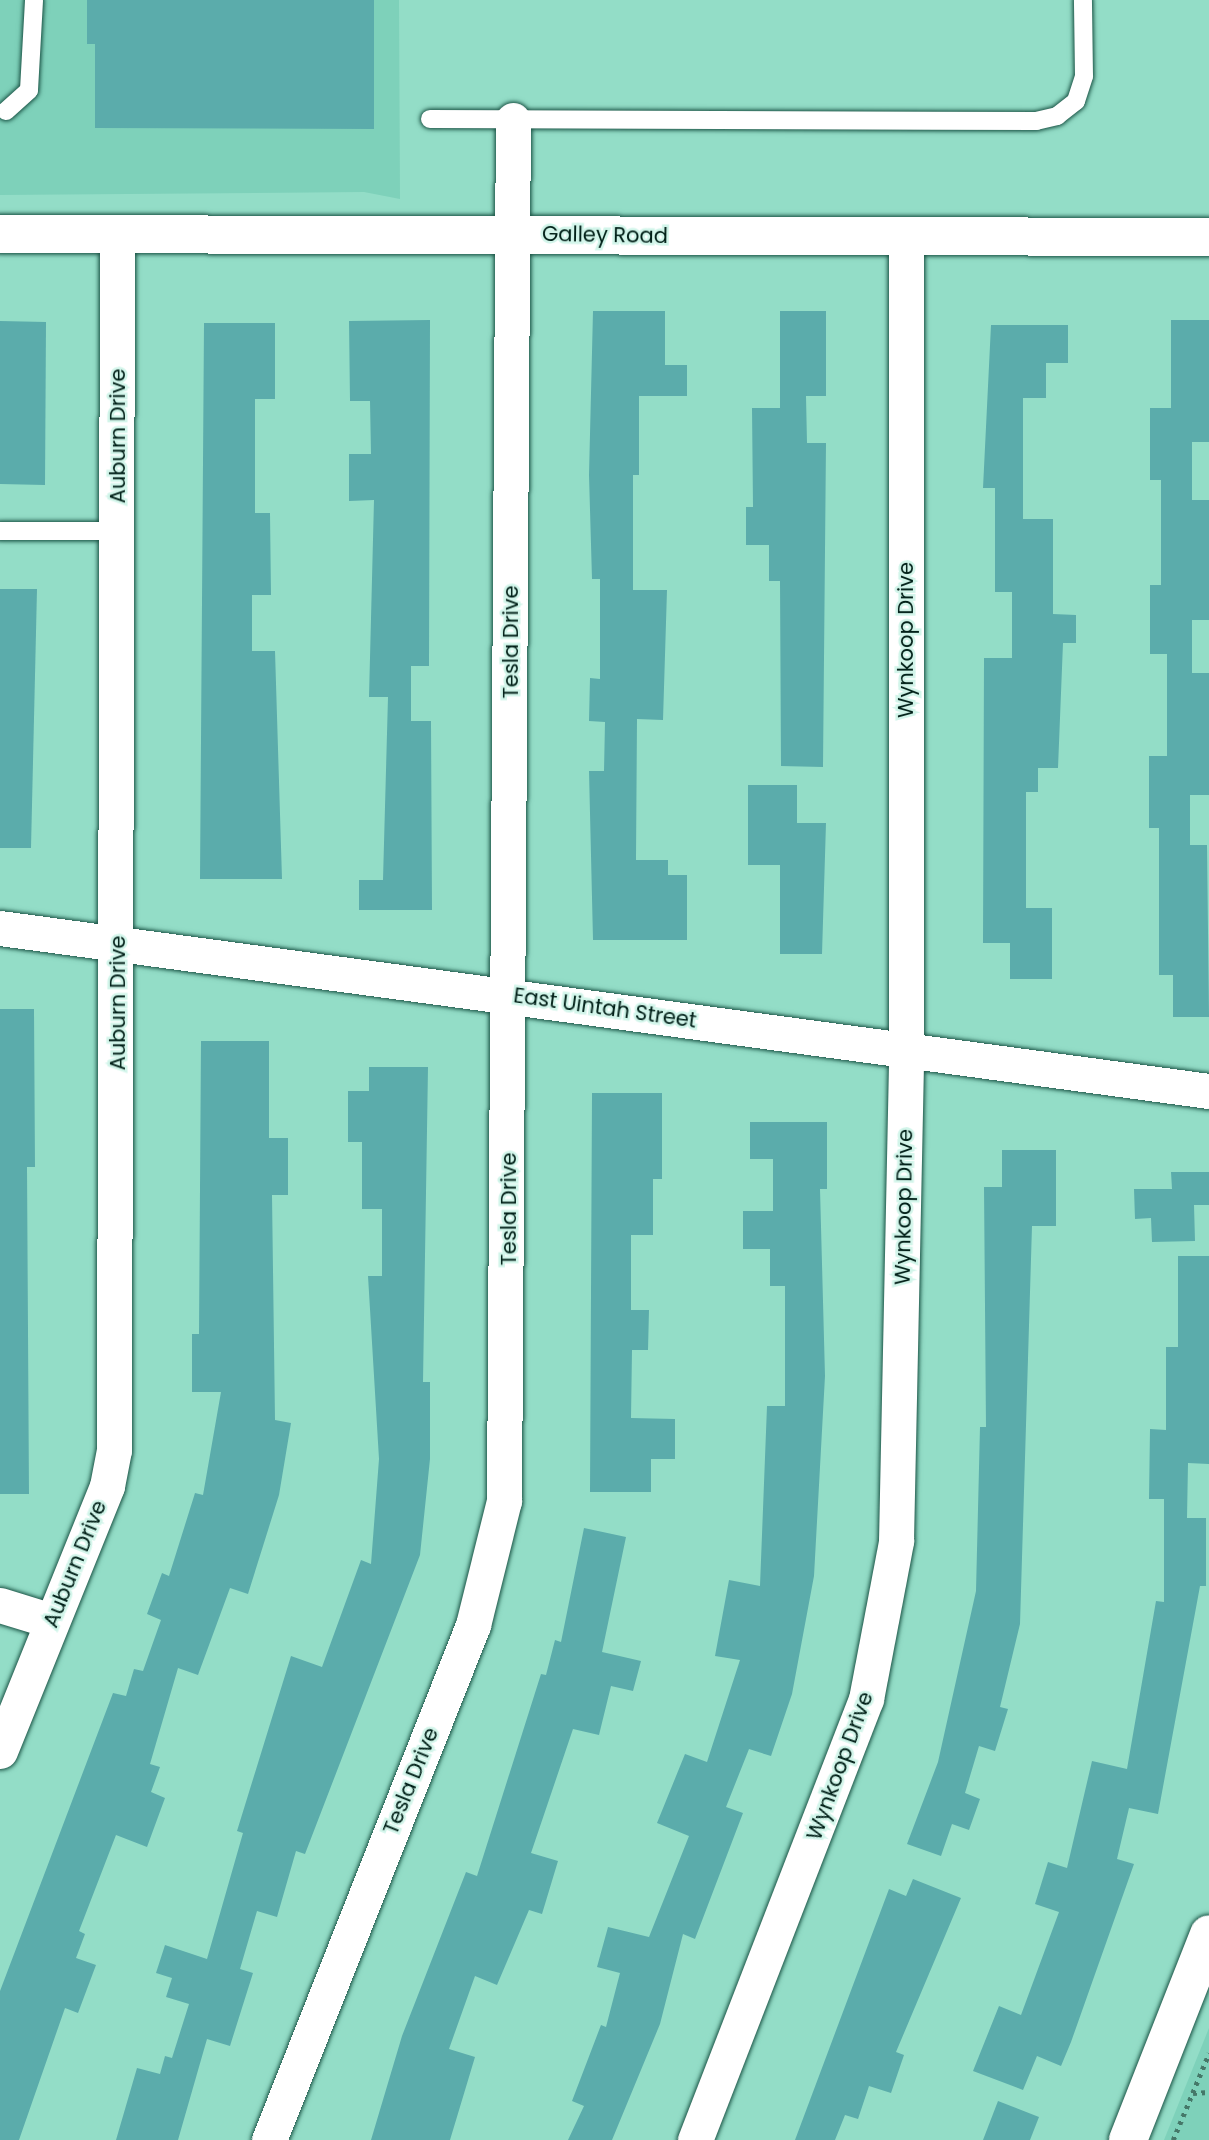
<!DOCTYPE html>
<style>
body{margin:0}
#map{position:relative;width:1209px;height:2140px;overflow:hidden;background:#93ddc7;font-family:Poppins,sans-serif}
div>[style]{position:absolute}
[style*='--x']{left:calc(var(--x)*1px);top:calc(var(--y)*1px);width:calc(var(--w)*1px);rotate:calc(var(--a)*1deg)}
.built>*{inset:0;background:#7ed1ba}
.building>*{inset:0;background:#5bacab}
.path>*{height:4.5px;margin-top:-2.25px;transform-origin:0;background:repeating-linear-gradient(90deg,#457869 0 3.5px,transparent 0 8.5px)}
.roads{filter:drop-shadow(0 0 2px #1b5446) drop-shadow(0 0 2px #1b5446)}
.lane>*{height:18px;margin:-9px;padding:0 9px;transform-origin:9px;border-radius:9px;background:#fff}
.street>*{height:35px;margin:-17.5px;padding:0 17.5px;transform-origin:17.5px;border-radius:17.5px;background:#fff}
.secondary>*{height:38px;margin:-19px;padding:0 19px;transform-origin:19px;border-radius:19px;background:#fff}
span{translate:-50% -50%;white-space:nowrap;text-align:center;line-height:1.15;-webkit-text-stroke:5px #d2f5ea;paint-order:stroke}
.street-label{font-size:21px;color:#001f17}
</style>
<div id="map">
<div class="built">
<i style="clip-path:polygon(0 0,399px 0,400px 199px,364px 192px,0 195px)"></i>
<i style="clip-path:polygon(1209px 2028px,1209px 2140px,1164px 2140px)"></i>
</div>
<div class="building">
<i style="clip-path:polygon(87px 0,374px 0,374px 129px,95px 128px,95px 44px,87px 44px)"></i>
<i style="clip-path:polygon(593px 311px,665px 311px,665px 365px,687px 365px,687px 396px,639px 396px,639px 475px,633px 475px,633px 590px,667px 590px,663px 720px,637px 719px,636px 860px,668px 860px,668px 875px,687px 875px,687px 940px,593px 940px,589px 771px,604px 771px,605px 722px,589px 721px,590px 678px,600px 679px,600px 579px,592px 579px,589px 475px)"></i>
<i style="clip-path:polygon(780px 311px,826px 311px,826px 396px,806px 396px,807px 443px,826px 443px,823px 767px,781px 766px,780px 581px,769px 581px,769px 545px,746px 545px,746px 507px,753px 507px,752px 408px,780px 408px)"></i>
<i style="clip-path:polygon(430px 320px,429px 666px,411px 666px,411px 721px,431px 721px,432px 910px,359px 910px,359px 880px,383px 880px,388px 697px,369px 697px,374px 500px,349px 501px,349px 454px,371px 454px,370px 401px,350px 401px,349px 321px)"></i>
<i style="clip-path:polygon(1171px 320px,1209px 320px,1209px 442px,1192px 442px,1192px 500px,1209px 500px,1209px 620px,1192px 620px,1192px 673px,1209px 673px,1209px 795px,1190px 795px,1190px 845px,1207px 845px,1209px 1017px,1173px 1017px,1173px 975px,1159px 975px,1159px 828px,1149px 828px,1149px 756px,1167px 756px,1167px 654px,1150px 654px,1150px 585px,1161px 585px,1161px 480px,1150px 480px,1150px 408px,1171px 408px)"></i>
<i style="clip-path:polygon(0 321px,46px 322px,45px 485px,0 484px)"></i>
<i style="clip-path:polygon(204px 323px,275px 323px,275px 399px,255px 399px,255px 513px,270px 513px,271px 595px,252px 595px,252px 651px,275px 651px,282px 879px,200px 879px)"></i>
<i style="clip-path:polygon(991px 325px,1068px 325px,1068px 363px,1046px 363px,1046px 398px,1023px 398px,1023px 519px,1053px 519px,1053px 614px,1076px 615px,1076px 643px,1063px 643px,1058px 768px,1038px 768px,1038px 792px,1026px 792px,1026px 908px,1052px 908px,1052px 979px,1010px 979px,1010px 943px,983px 943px,984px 658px,1012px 658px,1012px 592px,995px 592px,995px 488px,983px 488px)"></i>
<i style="clip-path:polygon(0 589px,37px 589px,31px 848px,0 848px)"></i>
<i style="clip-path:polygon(748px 785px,797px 785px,797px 823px,826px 823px,822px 954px,780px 954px,780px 865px,748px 865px)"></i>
<i style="clip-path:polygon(0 1009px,34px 1009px,35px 1167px,27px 1167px,29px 1494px,0 1494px)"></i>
<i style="clip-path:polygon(201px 1041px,269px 1041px,269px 1138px,288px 1138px,288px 1195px,272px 1195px,275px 1420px,291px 1423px,279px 1495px,248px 1594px,230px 1588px,198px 1675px,178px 1668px,150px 1764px,160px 1767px,151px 1792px,165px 1798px,147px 1847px,116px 1835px,79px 1931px,85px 1934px,76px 1958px,96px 1965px,78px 2013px,65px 2008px,19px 2140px,0 2140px,0 1991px,113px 1693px,126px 1696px,134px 1669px,143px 1671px,161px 1620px,147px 1614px,162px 1573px,169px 1576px,195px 1493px,203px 1495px,221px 1392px,192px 1392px,192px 1334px,199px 1334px)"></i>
<i style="clip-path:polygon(369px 1067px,428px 1067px,423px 1382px,430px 1382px,430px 1459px,420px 1555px,305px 1854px,296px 1851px,277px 1917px,257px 1911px,240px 1969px,253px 1973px,230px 2046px,207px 2039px,178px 2140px,116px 2140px,137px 2068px,160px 2074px,165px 2056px,172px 2058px,189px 2004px,166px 1997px,172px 1978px,156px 1973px,165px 1945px,207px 1959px,243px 1833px,237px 1831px,291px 1656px,322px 1667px,361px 1560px,371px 1564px,379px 1459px,368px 1276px,382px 1276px,382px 1209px,362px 1209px,362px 1142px,348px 1142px,348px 1091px,369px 1091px)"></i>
<i style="clip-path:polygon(592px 1093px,662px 1093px,662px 1179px,653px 1179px,653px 1235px,631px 1235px,631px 1310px,649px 1310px,648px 1350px,632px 1350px,631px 1418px,675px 1419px,675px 1459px,651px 1459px,651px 1492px,590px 1492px)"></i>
<i style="clip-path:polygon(750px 1122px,827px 1122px,827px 1189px,820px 1189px,825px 1376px,814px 1576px,792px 1694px,771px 1756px,749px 1749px,726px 1807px,743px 1813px,695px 1939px,683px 1934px,660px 2024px,612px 2140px,568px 2140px,584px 2106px,572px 2101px,601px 2025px,606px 2027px,620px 1973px,597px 1967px,608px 1927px,649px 1937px,689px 1836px,657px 1823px,685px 1754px,707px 1762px,740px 1660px,715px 1656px,729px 1580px,760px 1586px,767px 1406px,785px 1406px,785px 1286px,770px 1286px,770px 1249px,743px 1249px,743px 1211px,773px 1211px,773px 1159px,750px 1159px)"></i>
<i style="clip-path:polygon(1002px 1150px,1056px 1150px,1056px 1226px,1032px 1226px,1020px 1624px,1000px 1707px,1008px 1709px,995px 1751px,979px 1746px,965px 1793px,980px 1799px,969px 1830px,952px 1824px,941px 1856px,907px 1844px,938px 1762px,976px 1591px,980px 1427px,986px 1427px,984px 1187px,1002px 1187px)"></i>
<i style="clip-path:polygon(1171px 1172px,1209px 1172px,1209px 1205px,1194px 1205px,1195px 1241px,1152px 1242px,1151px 1218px,1135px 1219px,1134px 1189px,1172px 1189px)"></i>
<i style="clip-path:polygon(1178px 1256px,1209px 1256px,1209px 1464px,1188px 1463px,1187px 1518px,1206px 1518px,1206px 1586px,1200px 1586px,1158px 1814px,1129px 1808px,1117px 1859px,1134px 1864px,1071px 2042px,1061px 2066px,1037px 2056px,1023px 2090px,973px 2071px,999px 2006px,1021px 2015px,1059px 1912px,1035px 1904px,1048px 1862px,1067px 1868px,1092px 1761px,1127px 1769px,1156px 1601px,1164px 1602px,1164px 1499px,1149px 1499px,1150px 1429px,1166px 1430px,1166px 1347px,1178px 1347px)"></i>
<i style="clip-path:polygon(584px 1528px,626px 1537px,602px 1652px,641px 1661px,633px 1691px,611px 1686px,599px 1735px,573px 1729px,531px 1853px,558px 1861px,542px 1914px,529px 1910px,497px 1985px,475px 1976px,449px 2049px,475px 2057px,450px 2140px,371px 2140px,402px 2036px,466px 1872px,477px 1876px,541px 1674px,546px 1675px,555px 1640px,561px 1642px)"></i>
<i style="clip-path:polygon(913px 1879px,961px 1898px,896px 2052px,904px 2055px,891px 2093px,869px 2086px,858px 2119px,845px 2115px,835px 2140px,795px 2140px,889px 1889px,906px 1896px)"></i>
<i style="clip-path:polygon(998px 2101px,1039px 2117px,1030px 2140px,983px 2140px)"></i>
</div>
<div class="path">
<i style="--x:1193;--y:2093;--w:16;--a:-4"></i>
<i style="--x:1173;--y:2140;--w:94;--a:-67.5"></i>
</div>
<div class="roads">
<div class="lane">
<i style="--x:6;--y:111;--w:31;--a:-42"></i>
<i style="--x:29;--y:90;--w:90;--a:-86.8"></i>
<i style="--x:430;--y:119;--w:606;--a:0.19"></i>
<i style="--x:1036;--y:121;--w:22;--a:-13"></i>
<i style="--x:1057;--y:116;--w:24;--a:-38"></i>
<i style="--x:1076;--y:101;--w:26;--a:-72"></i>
<i style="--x:1084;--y:76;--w:76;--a:-90.8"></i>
<i style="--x:0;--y:531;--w:118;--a:0"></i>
</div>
<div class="street">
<i style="--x:0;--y:928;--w:1220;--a:7.68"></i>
<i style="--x:0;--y:1605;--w:54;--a:17.1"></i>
<i style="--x:0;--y:1751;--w:286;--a:-68"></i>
<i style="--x:107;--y:1486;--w:37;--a:-79"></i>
<i style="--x:114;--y:1450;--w:1215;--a:-89.86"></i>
<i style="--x:269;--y:2140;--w:554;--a:-68.39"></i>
<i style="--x:473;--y:1625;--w:128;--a:-76"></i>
<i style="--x:504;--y:1501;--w:1381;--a:-89.63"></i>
<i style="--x:695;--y:2140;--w:473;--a:-68.8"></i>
<i style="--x:866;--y:1699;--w:161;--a:-79.2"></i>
<i style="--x:896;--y:1541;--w:491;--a:-88.8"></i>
<i style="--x:906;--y:1050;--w:812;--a:-90"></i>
</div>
<div class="secondary">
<i style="--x:0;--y:234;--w:1209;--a:0.14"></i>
<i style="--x:1128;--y:2140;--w:221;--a:-68.5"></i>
</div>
</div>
<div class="street-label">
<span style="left:605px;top:235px;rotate:1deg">Galley Road</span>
<span style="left:118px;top:436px;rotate:-90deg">Auburn Drive</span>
<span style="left:906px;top:640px;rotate:-90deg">Wynkoop Drive</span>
<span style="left:511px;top:642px;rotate:-90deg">Tesla Drive</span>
<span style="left:118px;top:1003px;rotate:-90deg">Auburn Drive</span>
<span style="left:605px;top:1008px;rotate:8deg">East Uintah Street</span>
<span style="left:904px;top:1207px;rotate:-89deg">Wynkoop Drive</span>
<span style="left:509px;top:1209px;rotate:-90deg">Tesla Drive</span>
<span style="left:75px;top:1564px;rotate:-68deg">Auburn Drive</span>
<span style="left:840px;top:1766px;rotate:-70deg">Wynkoop Drive</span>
<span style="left:411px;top:1781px;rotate:-68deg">Tesla Drive</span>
</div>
</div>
